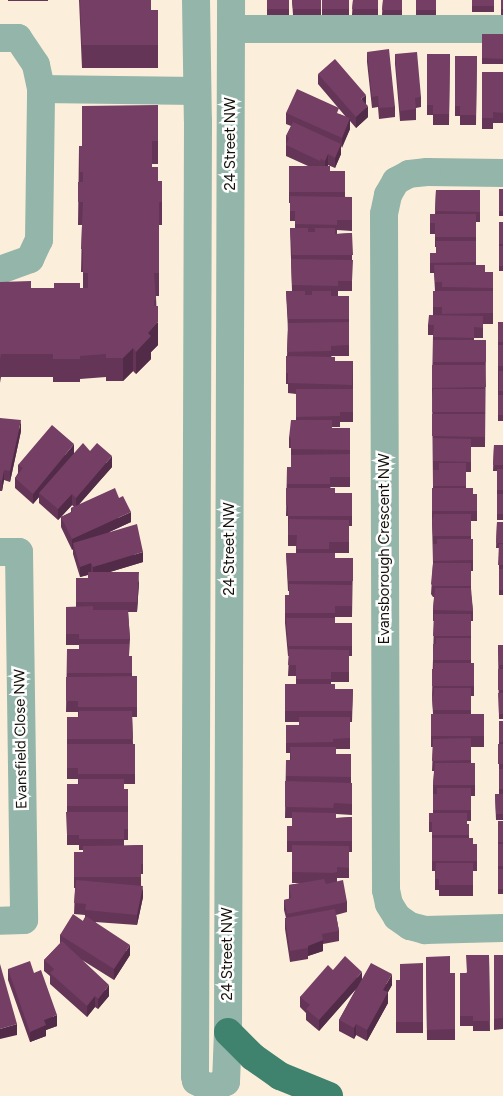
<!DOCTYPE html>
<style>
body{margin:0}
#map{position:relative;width:503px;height:1096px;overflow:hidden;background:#fbefdc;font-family:Figtree,sans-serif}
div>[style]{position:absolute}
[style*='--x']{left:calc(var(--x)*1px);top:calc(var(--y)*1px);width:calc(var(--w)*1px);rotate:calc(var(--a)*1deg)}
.minor>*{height:28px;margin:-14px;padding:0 14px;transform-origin:14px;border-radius:14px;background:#94b5a9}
.major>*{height:28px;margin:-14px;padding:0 14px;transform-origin:14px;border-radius:14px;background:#3f836e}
.wall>*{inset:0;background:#643557}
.shaded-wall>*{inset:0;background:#512b47}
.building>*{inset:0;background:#743e65}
span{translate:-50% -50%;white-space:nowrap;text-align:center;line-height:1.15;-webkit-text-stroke:5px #fefefe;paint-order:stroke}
.street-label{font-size:15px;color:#131009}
</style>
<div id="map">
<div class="minor">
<i style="--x:196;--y:0;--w:121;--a:89.1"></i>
<i style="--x:198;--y:121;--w:955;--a:90.18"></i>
<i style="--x:195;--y:1076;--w:5;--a:79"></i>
<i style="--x:196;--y:1081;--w:16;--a:27"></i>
<i style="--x:210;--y:1088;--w:17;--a:-21"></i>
<i style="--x:226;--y:1082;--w:50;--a:-87.7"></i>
<i style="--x:228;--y:1032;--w:1032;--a:-89.83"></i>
<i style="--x:231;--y:29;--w:272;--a:0"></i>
<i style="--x:0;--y:38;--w:18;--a:0"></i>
<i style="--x:18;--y:38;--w:32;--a:56"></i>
<i style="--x:36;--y:65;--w:25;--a:78"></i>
<i style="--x:503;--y:173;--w:76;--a:-179.2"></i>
<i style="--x:427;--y:172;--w:18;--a:174"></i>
<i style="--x:409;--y:174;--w:15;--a:152"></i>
<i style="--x:396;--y:181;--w:16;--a:120"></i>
<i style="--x:388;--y:195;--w:19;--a:102"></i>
<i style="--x:384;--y:214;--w:676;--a:89.83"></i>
<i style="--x:386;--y:890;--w:14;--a:78"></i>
<i style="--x:389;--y:904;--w:15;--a:58"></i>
<i style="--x:397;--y:917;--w:16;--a:35"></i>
<i style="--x:410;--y:926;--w:16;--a:15"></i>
<i style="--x:425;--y:930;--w:78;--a:-1.5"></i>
<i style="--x:0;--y:270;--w:32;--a:-20"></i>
<i style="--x:30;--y:259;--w:21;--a:-65"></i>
<i style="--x:39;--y:240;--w:151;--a:-89.2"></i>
<i style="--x:41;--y:89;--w:156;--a:0.7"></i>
<i style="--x:0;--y:552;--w:19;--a:0"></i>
<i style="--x:19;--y:552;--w:368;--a:89.2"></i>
<i style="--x:24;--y:920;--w:24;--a:178"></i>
</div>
<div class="major">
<i style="--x:228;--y:1032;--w:35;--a:45"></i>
<i style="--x:253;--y:1057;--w:33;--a:35"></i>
<i style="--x:280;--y:1076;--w:53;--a:22.2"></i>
</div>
<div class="wall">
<i style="clip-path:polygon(8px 0,48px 0,48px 1px,8px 1px)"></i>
<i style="clip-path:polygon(79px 0,156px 0,151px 0,151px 10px,158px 10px,158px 68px,82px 68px)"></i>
<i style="clip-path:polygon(267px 0,289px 0,289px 15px,267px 15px)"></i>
<i style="clip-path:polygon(292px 0,321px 0,321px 15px,293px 15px)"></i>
<i style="clip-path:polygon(322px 0,349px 0,349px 15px,322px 15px)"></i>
<i style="clip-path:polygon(353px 0,378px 0,378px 15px,352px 15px)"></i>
<i style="clip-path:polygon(383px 0,402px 0,402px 15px,382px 15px)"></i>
<i style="clip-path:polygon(416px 0,436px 0,436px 15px,416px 15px)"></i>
<i style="clip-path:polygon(472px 0,494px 0,494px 12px,472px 12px)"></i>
<i style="clip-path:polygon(501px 0,503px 0,503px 15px,501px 15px)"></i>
<i style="clip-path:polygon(482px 34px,503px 34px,503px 64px,482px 64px)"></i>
<i style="clip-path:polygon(367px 52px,395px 107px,395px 117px,379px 119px,378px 107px,372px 108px,367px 62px)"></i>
<i style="clip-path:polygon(395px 54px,421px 97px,421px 107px,416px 108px,416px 120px,400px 121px,395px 64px)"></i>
<i style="clip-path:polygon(427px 54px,450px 54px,449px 125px,433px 125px,433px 115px,427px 115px)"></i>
<i style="clip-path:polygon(455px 56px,477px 56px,476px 125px,460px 125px,460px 116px,455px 116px)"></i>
<i style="clip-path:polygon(482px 72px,503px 72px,503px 123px,493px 123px,493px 129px,482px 129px)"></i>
<i style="clip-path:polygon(318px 74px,366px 104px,368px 117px,356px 128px,350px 121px,350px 129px,341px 148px,341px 154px,335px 168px,328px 165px,328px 166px,330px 171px,345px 171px,345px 197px,352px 197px,352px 231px,337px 230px,337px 234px,352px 233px,352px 291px,338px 291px,338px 296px,349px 319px,349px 356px,331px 356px,335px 361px,353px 361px,353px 422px,340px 422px,340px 427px,332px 427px,332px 428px,350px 428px,350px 487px,330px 487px,335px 493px,352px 493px,352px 526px,349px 526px,349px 553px,329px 553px,335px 558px,353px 558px,352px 617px,335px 617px,335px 623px,352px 623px,352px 656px,349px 656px,349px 682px,331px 682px,331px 684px,335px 689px,353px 689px,352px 722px,350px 722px,350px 749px,336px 749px,336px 754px,351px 754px,351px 783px,352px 783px,352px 815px,336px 814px,336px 818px,352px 817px,352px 852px,349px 852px,349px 878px,337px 878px,337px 882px,347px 902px,347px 912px,336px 915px,339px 931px,339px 941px,323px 944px,323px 951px,308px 956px,308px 959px,290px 962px,285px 929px,285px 918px,286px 918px,284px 910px,284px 900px,289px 899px,289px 885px,301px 883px,292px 883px,292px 852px,287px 852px,287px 829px,292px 826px,292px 818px,285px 818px,286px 760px,290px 760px,290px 753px,286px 753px,286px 725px,299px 725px,299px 722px,285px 722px,285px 684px,296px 684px,296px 676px,288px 676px,289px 656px,288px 656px,285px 623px,285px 595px,289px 595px,289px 591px,288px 591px,286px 553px,296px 553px,296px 546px,288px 546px,288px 516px,286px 516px,287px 467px,291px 467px,291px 448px,289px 448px,289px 438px,296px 420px,296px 394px,288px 393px,288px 384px,286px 384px,286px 356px,287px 356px,288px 330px,286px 291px,292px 291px,290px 228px,295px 228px,295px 221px,290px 221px,290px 203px,289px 203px,289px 166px,308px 166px,286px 156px,286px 136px,291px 126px,286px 124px,286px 113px,339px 114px,346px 117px,318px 84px)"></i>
<i style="clip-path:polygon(158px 105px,158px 164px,152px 164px,152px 167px,158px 181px,162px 181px,162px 225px,159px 225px,159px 296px,156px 296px,158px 345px,151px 352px,151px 359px,136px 374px,133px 371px,123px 381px,106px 381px,106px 377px,80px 379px,80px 382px,53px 382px,53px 377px,1px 377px,0 383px,0 282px,31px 288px,83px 288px,83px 272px,81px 272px,82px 225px,78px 225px,79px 146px,82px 146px)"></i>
<i style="clip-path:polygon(499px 189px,503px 189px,503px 216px,499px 216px)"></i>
<i style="clip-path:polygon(436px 190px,480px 190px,480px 222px,476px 222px,476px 265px,485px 272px,493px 272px,493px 324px,483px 324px,483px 338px,474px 338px,474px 340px,486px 340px,485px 447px,471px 447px,471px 472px,466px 472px,466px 488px,473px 494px,477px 494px,477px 521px,471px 521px,471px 539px,473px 539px,473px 571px,471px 571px,471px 595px,473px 611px,473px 621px,471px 621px,471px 663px,474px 663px,474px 696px,471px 696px,471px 714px,484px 714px,484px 747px,471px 747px,471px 763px,475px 763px,475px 796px,471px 796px,471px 821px,467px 821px,467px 824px,469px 824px,469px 838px,473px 844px,477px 844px,477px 871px,473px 871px,473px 896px,439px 896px,439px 890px,435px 890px,435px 871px,432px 871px,432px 832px,429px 832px,429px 813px,433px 813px,433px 785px,434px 771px,432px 771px,433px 747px,431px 747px,431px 714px,433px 714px,432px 696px,434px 621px,433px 621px,433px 610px,434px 597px,433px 597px,431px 594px,433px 564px,432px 521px,432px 488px,433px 488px,432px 388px,433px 335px,428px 335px,428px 325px,433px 315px,433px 291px,435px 291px,434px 273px,430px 273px,430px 253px,436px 253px,436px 247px,435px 247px,435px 234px,430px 234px,430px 214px,435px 214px)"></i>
<i style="clip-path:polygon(499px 222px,503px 222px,503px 271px,499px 271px)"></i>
<i style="clip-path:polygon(498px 322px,503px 322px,503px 421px,498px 421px)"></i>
<i style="clip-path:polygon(0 418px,21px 431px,10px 482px,4px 480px,2px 491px,0 491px)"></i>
<i style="clip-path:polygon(494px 445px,503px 445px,503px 520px,497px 520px,497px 471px,493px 471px)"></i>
<i style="clip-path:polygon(evenodd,90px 451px,112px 467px,79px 504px,131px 522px,109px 532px,143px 562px,110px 572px,139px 582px,137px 612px,128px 612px,130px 639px,129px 656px,132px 656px,132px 676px,137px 676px,137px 717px,132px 717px,133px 744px,135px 744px,135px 784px,124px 784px,124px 789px,128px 789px,128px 840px,124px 840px,124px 846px,143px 845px,143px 874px,141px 874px,141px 886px,143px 897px,137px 925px,95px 922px,130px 955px,114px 980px,82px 960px,109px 996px,98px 1009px,95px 1007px,87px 1017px,50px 984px,50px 976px,44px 971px,44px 960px,60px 944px,60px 935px,83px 921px,85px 917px,85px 915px,74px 914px,75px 888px,74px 888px,74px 852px,83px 852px,83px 850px,79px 850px,79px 845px,67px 845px,67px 784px,78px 784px,78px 779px,67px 779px,67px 717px,78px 717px,78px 712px,66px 712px,67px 649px,79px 649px,79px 645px,66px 645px,66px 607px,76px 607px,76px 578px,88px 578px,88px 575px,80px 577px,73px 554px,73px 549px,72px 550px,61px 527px,61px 517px,58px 520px,39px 503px,39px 497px,33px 504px,15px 488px,15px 478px,18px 473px,18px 465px,74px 453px,90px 451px,72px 505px,74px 507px,71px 508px,71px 512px,61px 517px,72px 505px)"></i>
<i style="clip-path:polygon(497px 522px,503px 522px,503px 595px,499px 595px,499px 548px,496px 548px)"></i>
<i style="clip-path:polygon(498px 645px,503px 645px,503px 719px,499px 719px)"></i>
<i style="clip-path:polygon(499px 721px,503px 721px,503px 820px,496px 820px,495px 794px,499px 794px)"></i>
<i style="clip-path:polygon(498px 821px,503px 821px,503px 894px,498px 894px)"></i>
<i style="clip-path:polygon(489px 955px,490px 1031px,473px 1031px,473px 1026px,460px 1026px,460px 973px,466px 973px)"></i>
<i style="clip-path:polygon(503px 955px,503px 1029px,494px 1030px,494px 1019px)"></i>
<i style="clip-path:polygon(426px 957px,450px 973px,455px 973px,455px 1040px,427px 1040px)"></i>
<i style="clip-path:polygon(423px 963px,423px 1033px,396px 1033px,396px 980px,400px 980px)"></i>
<i style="clip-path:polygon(8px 969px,34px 973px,57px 1026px,46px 1030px,46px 1036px,30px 1042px,8px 980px)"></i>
<i style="clip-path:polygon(333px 970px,362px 979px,392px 985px,388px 992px,388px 1003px,367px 1041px,356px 1035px,354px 1039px,339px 1031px,339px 1020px,356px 989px,319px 1031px,306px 1020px,306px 1013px,300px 1007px,300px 997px)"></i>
</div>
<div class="shaded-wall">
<i style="clip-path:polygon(366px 95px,366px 106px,361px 99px)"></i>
<i style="clip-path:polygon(368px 106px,368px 117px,356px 128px,356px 117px)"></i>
<i style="clip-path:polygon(350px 118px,350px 129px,342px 148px,342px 138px)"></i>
<i style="clip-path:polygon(341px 144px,341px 154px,335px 168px,335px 158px)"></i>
<i style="clip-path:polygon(328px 154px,328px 165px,325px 172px,325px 161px)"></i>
<i style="clip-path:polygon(158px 322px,158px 345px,151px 352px,151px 359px,136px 374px,136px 352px,148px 333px)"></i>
<i style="clip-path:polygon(133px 348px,133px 371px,123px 381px,123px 358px)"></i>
<i style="clip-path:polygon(21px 420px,21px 431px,10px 482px,10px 471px)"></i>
<i style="clip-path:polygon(74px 444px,74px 455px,39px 493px,39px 497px,33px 504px,33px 494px)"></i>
<i style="clip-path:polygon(112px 456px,112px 467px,76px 508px,76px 498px)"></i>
<i style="clip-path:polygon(4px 470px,4px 480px,2px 491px,2px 481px)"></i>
<i style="clip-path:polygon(72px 494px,72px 505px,58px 520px,58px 509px)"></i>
<i style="clip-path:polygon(131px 512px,131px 522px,75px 548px,73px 543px,73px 549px,72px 550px,72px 539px)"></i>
<i style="clip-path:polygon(143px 552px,143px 562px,93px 577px,93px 567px)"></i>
<i style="clip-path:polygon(91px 563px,91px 574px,80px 577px,80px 567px)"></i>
<i style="clip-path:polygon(139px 572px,139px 582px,137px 612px,137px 602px)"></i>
<i style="clip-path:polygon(143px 886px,143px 897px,137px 925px,137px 915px)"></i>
<i style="clip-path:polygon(323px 940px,323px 951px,308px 956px,308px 946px)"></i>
<i style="clip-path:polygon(130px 945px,130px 955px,114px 980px,114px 969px)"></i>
<i style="clip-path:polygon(362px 972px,362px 982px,319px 1031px,319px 1020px)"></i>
<i style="clip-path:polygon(392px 974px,392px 985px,383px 1001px,383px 990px)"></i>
<i style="clip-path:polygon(109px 985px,109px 996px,98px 1009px,98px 999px)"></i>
<i style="clip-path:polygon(388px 992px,388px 1003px,367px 1041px,367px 1030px)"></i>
<i style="clip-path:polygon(95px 996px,95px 1007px,87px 1017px,87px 1006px)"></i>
<i style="clip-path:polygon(57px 1015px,57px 1026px,46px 1030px,46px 1036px,30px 1042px,30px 1032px,44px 1020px)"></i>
<i style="clip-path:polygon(17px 1024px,17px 1035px,0 1039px,0 1029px)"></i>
<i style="clip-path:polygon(356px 1024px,356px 1035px,354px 1039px,354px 1028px)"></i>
</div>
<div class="building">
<i style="clip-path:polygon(80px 0,151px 0,151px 10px,158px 10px,158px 45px,82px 45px)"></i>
<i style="clip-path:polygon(267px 0,289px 0,289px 9px,267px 9px)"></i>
<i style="clip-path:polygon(292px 0,321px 0,321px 9px,293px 9px)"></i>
<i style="clip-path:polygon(322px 0,349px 0,349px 9px,322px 9px)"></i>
<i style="clip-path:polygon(353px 0,378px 0,378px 9px,352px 9px)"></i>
<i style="clip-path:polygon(383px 0,402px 0,402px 10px,382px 10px)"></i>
<i style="clip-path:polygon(416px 0,436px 0,436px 10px,416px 10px)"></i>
<i style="clip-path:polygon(472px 0,494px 0,494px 6px,472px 6px)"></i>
<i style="clip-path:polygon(501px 0,503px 0,503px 9px,501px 9px)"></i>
<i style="clip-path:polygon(482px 34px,503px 34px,503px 59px,482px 58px)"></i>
<i style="clip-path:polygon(389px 49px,395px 107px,379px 108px,378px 96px,372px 97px,367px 52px)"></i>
<i style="clip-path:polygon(417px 52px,421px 97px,415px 98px,416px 109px,400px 111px,395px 54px)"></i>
<i style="clip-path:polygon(427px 54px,450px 54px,449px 114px,433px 114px,433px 105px,427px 105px)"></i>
<i style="clip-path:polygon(455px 56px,477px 56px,476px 115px,460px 115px,460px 106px,455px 106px)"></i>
<i style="clip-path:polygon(335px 59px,366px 95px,361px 99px,368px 106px,356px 117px,318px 74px)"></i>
<i style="clip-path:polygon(482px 72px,503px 72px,503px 113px,493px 112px,493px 118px,482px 118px)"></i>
<i style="clip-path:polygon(297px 89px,339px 108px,337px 113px,350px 118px,342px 138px,286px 113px)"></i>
<i style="clip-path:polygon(158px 105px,158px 141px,152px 141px,152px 167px,158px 167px,158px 181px,162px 181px,162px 202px,159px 202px,159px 273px,154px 273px,156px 300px,154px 300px,154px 306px,158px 306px,158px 322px,148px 333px,151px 336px,136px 352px,133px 348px,123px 358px,106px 358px,106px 354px,80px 356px,80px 359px,53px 359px,53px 354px,1px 354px,0 360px,0 282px,31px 281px,31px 288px,54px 288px,54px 283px,80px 283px,80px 288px,88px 288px,88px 273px,83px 273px,83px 249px,81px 249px,83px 202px,78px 202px,78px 182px,83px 182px,83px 172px,80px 172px,79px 146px,82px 146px,82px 106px)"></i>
<i style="clip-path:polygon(293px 122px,341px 144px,335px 158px,328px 154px,325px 161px,321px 159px,320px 161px,286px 145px,289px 138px,286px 136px)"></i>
<i style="clip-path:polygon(289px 166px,330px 166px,330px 171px,345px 171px,345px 192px,289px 192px)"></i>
<i style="clip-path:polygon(499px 189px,503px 189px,503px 211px,499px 211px)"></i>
<i style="clip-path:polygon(436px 190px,480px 190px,480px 212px,435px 211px)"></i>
<i style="clip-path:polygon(290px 196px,352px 197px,352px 220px,337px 220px,337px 225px,295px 224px,295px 211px,290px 211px)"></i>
<i style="clip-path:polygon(430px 214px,476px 214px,476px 237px,435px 237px,435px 223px,430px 223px)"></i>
<i style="clip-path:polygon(499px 222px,503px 222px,503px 244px,499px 244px)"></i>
<i style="clip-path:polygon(290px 228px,308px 228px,308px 232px,315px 232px,315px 228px,335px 228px,335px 234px,352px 233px,353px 255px,292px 255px)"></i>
<i style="clip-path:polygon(436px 241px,476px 241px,476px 262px,430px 263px,430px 253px,436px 253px)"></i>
<i style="clip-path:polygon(499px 246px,503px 246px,503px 266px,499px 266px)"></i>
<i style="clip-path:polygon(291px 259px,353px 260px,352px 281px,338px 281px,338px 286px,292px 285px)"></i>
<i style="clip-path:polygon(434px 265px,485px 265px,485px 272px,493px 272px,493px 288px,442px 287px,442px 282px,435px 282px)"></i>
<i style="clip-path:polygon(286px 291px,305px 291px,305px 295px,312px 295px,312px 291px,331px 291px,331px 296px,349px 296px,349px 319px,288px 319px)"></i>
<i style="clip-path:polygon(433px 291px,493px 291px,493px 313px,442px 314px,442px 307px,433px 307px)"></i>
<i style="clip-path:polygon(429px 315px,483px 316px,483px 328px,474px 327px,474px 338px,433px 337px,434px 325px,428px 325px)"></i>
<i style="clip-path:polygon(349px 322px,349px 345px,331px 346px,331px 351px,287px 352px,288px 323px)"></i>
<i style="clip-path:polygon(498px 322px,503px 322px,503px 342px,498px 342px)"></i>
<i style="clip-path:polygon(433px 340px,486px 340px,486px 362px,433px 362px)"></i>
<i style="clip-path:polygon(498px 345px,503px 345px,503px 366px,498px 366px)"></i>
<i style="clip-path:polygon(286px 356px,335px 357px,335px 361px,353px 361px,352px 385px,288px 383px,288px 373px,286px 373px)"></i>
<i style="clip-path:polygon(432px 365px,485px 365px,486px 387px,432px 388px)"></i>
<i style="clip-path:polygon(499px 371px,503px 371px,503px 391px,499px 391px)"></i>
<i style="clip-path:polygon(296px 389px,353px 389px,353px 412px,340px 412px,340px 416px,296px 417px)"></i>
<i style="clip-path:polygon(433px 389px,485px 389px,485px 412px,432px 412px)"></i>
<i style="clip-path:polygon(498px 395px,503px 395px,503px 415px,498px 415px)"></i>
<i style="clip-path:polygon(432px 414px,485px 414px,485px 437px,432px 436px)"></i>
<i style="clip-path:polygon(0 418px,21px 420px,10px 471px,4px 470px,2px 481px,0 480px)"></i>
<i style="clip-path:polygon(291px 420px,332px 420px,332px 428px,350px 428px,350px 450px,291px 449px,291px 438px,289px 438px)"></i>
<i style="clip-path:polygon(52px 425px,74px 444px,33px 494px,15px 478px,23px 468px,18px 465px)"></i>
<i style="clip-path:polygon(433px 438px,471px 439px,471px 462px,433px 461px)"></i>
<i style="clip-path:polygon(83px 443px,90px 451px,97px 443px,112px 456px,76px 498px,72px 494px,58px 509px,39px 493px)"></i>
<i style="clip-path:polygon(494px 445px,503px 445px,503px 465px,493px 465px)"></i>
<i style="clip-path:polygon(350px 454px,350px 477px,330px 477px,330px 484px,287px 484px,287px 467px,291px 467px,291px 455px)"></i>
<i style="clip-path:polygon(439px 463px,466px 463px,466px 486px,433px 486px,433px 470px,439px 470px)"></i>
<i style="clip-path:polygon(497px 469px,503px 469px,503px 490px,497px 490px)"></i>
<i style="clip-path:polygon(115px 488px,119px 498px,123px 496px,131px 512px,72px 539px,61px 517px,72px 512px,71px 508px)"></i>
<i style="clip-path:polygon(286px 488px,335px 488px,335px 493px,352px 493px,352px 516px,288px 516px,288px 505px,286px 505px)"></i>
<i style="clip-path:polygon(432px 488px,473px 488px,473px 494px,477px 494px,477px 511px,432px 511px)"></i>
<i style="clip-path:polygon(497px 494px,503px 494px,503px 514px,497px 514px)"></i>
<i style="clip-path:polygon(434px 514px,471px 514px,471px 536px,433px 536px,432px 521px)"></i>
<i style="clip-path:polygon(289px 519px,349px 520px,349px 542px,329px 542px,329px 549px,296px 549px,297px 535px,288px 535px)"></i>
<i style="clip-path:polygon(497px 522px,503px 522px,503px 543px,496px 543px)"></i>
<i style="clip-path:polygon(137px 524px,143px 552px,93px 567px,91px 563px,80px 567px,73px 543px)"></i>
<i style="clip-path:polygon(437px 539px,473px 539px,473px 560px,433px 561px,433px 544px,437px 544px)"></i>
<i style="clip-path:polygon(499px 544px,503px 544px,503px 565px,498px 565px)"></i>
<i style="clip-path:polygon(286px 553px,335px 553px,335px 558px,353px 558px,353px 581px,288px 581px)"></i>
<i style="clip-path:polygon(433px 563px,471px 563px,471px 586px,433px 586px,431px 584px)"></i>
<i style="clip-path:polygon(499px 569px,503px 569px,503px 590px,499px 590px)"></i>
<i style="clip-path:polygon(88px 572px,139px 572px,137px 602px,76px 602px,76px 578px,88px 578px)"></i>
<i style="clip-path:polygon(289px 584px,352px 585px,352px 606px,335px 606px,335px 613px,285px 613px,285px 595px,289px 595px)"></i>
<i style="clip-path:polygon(435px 588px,471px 588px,473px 611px,433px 610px)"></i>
<i style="clip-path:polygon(93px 606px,93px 610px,128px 610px,130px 639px,79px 639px,79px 634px,66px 634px,66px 607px)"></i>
<i style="clip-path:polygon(434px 614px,471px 614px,471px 636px,433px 636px)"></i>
<i style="clip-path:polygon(286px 618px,335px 618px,335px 623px,352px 623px,352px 646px,288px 646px)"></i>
<i style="clip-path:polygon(436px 638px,471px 638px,471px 660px,433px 660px,433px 644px,436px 644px)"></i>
<i style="clip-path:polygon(79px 644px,129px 644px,129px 656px,132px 656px,132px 673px,67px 673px,67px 649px,79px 649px)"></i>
<i style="clip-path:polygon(498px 645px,503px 645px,503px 665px,499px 665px)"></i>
<i style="clip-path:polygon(289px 649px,349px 650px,349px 672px,331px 672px,331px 679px,296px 679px,296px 665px,288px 665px)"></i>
<i style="clip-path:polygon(434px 663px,474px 663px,474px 686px,432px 686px,432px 669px,434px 669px)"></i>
<i style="clip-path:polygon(498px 669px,503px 669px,503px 690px,498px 690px)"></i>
<i style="clip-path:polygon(137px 676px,137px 707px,78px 707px,78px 701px,66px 701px,66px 677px)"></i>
<i style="clip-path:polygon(285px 684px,335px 684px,335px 689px,353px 689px,352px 711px,285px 711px)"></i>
<i style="clip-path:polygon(434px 688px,471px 688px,471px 710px,433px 710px,432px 696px,434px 694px)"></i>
<i style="clip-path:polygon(498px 693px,503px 693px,503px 714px,499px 714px)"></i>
<i style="clip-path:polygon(79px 711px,132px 711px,133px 739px,67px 739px,67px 717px,79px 717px)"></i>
<i style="clip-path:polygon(431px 714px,484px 714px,484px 736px,431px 736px)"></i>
<i style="clip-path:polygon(299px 717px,350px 717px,350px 738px,333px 739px,333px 742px,286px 743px,286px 725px,299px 725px)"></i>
<i style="clip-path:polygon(499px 721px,503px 721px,503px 742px,499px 742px)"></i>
<i style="clip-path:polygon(471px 738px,471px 760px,432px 761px,433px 739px)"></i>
<i style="clip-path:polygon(67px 744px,135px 744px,135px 774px,78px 774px,78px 768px,67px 768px)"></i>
<i style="clip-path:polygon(498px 744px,503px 744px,503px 764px,498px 764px)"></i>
<i style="clip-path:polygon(290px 747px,336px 747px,336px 754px,351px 754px,351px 777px,286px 776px,286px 760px,291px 760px)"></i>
<i style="clip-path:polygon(435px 763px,475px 763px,475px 785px,433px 785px)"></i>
<i style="clip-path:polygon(499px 769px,503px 769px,503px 789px,499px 789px)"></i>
<i style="clip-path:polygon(78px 779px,124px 779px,124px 789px,128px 789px,128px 806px,67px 806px,67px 784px,79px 784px)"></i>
<i style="clip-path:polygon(285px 781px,352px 783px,352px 804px,334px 803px,333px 808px,285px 807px)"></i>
<i style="clip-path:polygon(437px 788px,471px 788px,471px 810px,433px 810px,433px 794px,437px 794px)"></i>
<i style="clip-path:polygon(495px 794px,503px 794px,503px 814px,496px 814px)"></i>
<i style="clip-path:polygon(66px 812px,128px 812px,128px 829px,124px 829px,124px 839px,79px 839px,79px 835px,67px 835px)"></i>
<i style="clip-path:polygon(292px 812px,336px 813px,336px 818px,352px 817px,352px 841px,287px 841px,287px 826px,292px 826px)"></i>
<i style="clip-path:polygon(429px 813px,467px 813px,467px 824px,469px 824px,469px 835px,432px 835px,432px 822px,429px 822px)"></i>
<i style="clip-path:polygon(498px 821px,503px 821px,503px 842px,498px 842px)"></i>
<i style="clip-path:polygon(432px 838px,473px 838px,473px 844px,477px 844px,477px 861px,432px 861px)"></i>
<i style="clip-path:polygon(498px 844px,503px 844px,503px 866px,498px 866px)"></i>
<i style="clip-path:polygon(143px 845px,143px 864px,141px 864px,141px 877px,74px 877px,74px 852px,83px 852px,83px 846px)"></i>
<i style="clip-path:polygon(292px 845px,349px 846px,349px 868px,337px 867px,337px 872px,333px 873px,292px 872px)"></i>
<i style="clip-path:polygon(436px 863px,473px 863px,473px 885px,439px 885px,439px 879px,435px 879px)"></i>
<i style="clip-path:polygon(498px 869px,503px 869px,503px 889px,498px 889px)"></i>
<i style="clip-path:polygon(324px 879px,326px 884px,343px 880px,347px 902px,287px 914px,284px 900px,291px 898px,289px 885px)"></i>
<i style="clip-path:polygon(76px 880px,143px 886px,137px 915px,85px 910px,86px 904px,74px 903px)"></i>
<i style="clip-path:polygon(335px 909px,339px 931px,322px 934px,323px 940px,308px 946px,308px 948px,290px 951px,285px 918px)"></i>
<i style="clip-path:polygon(73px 914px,83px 921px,86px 916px,130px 945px,114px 969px,60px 935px)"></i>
<i style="clip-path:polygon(62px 941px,109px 985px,98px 999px,95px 996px,87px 1006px,50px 973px,54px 969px,44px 960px)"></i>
<i style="clip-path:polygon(466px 955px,489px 955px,490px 1021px,473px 1021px,473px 1016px,460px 1016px,460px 973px,467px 973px)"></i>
<i style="clip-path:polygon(494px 955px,503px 955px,503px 1018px,494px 1019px)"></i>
<i style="clip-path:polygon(345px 956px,362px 972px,319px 1020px,306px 1009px,310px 1005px,300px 997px,328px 965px,333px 970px)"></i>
<i style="clip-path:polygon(450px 956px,450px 973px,455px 973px,455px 1029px,427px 1030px,426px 957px)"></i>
<i style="clip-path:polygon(30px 961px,34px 973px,41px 970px,57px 1015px,44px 1020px,46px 1025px,30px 1032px,8px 969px)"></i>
<i style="clip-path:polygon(371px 963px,392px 974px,383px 990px,388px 992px,367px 1030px,356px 1024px,354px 1028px,339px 1020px)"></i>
<i style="clip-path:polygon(423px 963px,423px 1022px,396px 1022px,396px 980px,400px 980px,400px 964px)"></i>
<i style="clip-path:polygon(0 964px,17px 1024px,0 1029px)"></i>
</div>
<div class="street-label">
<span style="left:231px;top:144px;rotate:-90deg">24 Street NW</span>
<span style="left:230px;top:549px;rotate:-90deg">24 Street NW</span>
<span style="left:385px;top:549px;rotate:-90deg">Evansborough Crescent NW</span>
<span style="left:21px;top:739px;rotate:-91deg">Evansfield Close NW</span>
<span style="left:228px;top:954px;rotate:-90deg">24 Street NW</span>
</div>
</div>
